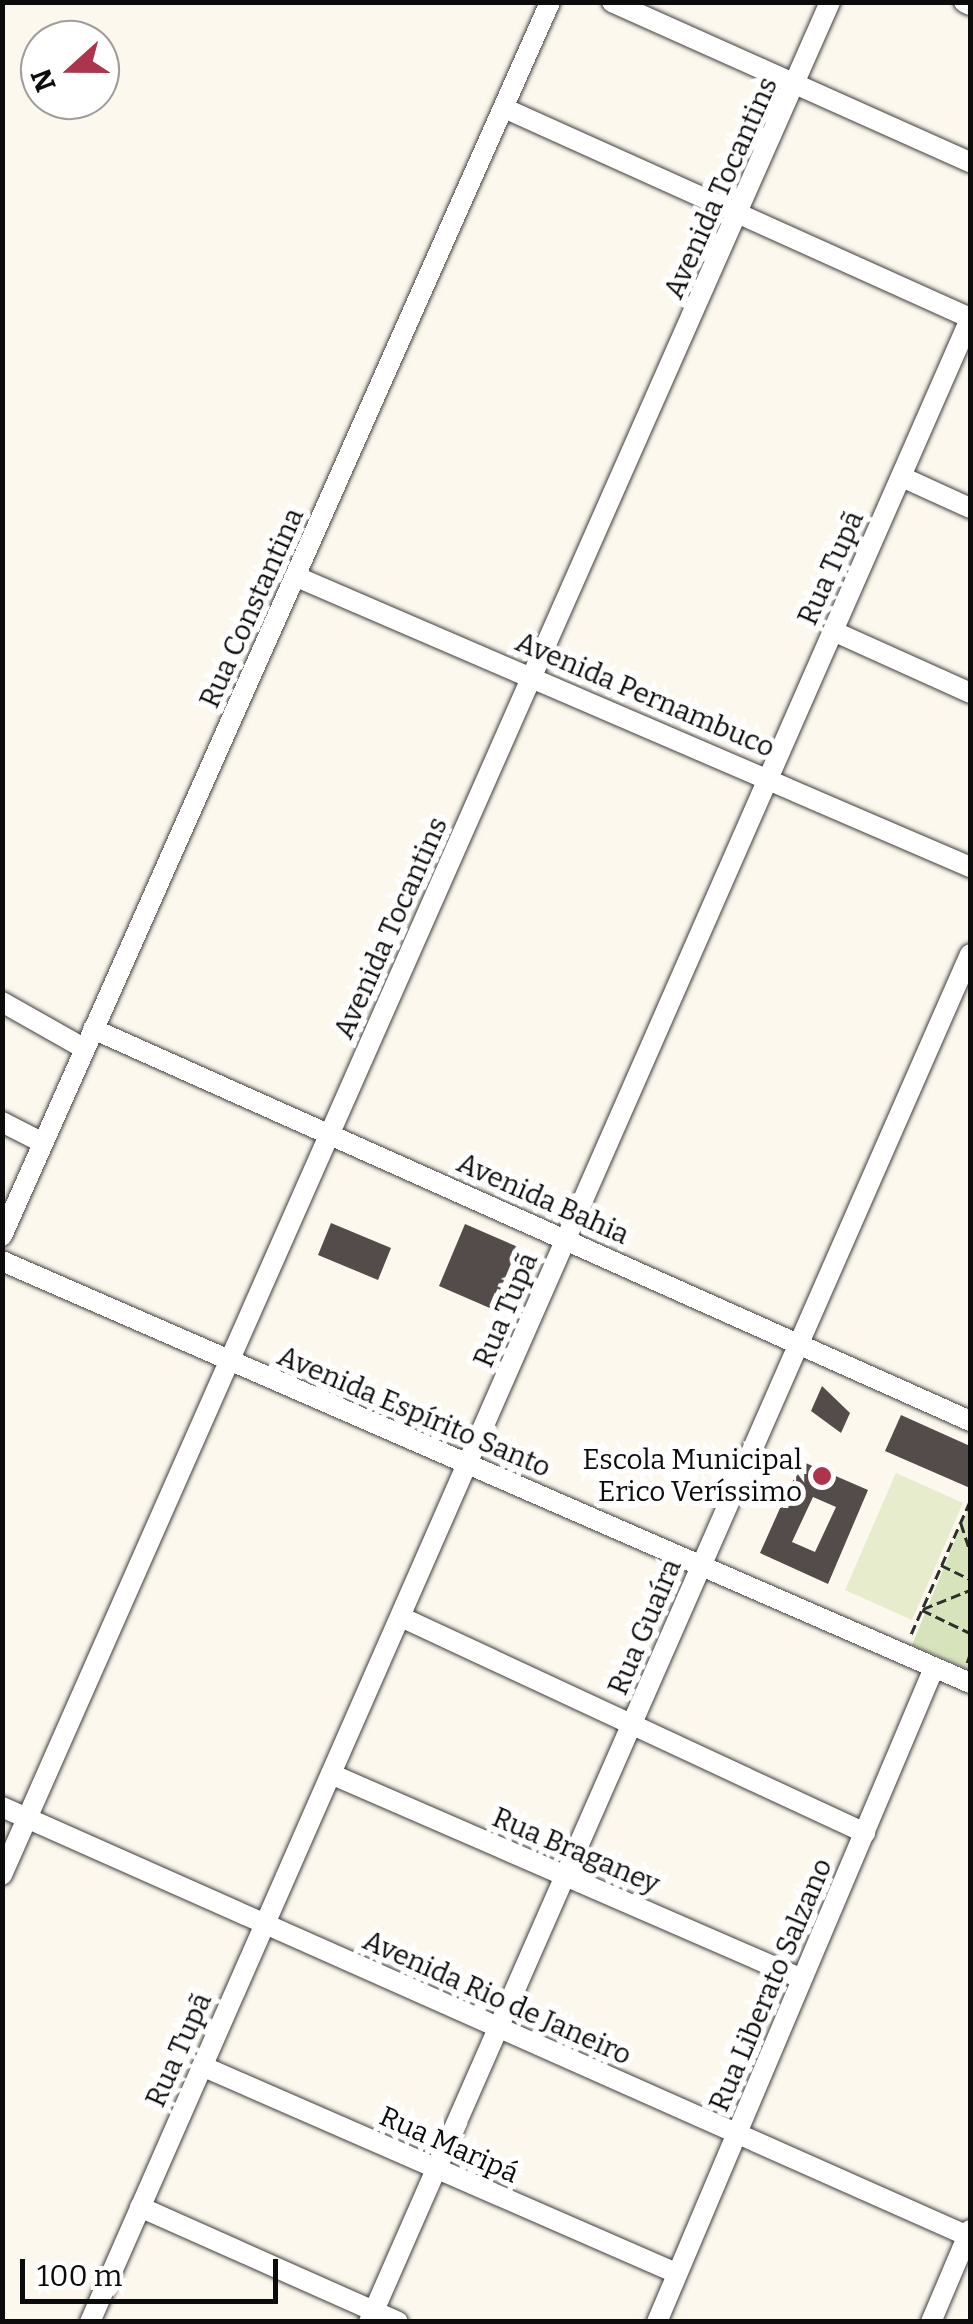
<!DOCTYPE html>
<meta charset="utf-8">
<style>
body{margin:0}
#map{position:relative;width:973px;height:2324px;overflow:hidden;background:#fdf8ee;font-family:Bitter,serif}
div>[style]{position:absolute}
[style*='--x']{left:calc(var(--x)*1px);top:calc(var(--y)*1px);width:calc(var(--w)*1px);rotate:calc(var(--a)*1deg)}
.green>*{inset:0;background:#d7e4bb}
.pitch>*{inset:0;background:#e6eccc}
.building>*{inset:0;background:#544c4a}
.path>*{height:2.5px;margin-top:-1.25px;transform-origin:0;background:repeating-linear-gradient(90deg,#2e2e2e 0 10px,transparent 0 15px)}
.roads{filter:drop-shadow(0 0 2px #3f3f3f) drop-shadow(0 0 2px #3f3f3f)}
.minor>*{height:20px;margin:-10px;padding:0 10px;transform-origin:10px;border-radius:10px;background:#fff}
.dots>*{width:28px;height:28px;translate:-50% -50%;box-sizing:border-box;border:5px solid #fff;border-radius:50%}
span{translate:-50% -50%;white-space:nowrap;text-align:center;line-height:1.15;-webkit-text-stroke:10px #fff;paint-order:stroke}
.street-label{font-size:28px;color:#0c0c0c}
.poi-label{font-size:28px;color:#0c0c0c}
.right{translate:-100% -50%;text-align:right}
.frame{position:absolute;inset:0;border:5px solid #0c0c0c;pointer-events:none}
.north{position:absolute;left:20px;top:20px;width:100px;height:100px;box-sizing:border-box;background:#fff;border:2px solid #9e9e9e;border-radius:50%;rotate:249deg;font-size:28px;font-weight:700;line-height:40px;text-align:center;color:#0c0c0c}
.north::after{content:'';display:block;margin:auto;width:35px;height:45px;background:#ae334c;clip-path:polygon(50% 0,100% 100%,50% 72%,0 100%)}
.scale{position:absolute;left:20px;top:2259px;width:258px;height:45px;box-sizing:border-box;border:5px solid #0c0c0c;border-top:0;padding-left:12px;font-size:30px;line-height:35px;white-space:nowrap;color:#0c0c0c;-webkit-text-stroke:8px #fff;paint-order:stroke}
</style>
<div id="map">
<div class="green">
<i style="clip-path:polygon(970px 1504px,970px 1670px,912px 1645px)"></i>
</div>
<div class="pitch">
<i style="clip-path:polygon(896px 1473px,963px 1503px,912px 1620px,845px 1590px)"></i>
</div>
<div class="building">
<i style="clip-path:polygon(331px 1223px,391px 1248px,378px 1280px,318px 1255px)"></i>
<i style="clip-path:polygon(465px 1224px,518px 1247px,492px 1309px,439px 1286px)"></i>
<i style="clip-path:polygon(822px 1386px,850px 1413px,841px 1433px,811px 1411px)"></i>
<i style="clip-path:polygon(901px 1415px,970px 1446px,970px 1488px,885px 1451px)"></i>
<i style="clip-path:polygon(evenodd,801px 1461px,868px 1490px,828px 1584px,760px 1553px,801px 1461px,813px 1497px,836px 1507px,815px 1552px,792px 1542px,813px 1497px)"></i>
</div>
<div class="path">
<i style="--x:961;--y:1523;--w:29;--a:72"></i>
<i style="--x:941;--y:1565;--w:32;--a:26"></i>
<i style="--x:923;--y:1609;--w:51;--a:-22"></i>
<i style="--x:922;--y:1610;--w:53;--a:25.6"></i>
<i style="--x:911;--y:1634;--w:145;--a:-66.1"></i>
<i style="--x:967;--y:1663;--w:9;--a:-72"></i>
</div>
<div class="roads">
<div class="minor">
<i style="--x:612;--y:2;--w:392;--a:24.1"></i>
<i style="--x:964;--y:2;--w:7;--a:27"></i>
<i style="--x:504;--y:108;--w:511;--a:24.26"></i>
<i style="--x:902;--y:477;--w:75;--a:24.5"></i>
<i style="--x:297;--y:577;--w:733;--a:23.31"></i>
<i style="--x:833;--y:631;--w:150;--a:24.3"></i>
<i style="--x:2;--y:1002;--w:95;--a:29.5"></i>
<i style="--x:93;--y:1029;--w:961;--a:24.08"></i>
<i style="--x:2;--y:1122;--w:46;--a:27.1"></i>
<i style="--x:2;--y:1236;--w:1350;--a:-66.05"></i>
<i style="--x:2;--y:1261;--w:1056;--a:23.55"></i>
<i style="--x:401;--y:1617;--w:512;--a:24.96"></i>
<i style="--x:331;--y:1774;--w:511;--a:23.51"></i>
<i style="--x:2;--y:1807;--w:1059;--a:23.95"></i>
<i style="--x:2;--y:1875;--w:2048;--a:-66.15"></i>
<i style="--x:202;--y:2066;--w:517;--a:23.59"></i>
<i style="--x:140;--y:2207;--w:282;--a:24"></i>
<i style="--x:90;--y:2322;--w:2188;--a:-66.28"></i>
<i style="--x:369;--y:2322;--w:1494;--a:-66.28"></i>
<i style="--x:657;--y:2322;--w:710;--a:-67.05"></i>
<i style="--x:931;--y:2322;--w:100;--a:-67"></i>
</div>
</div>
<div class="dots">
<i style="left:822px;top:1476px;background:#ae334c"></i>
</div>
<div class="street-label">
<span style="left:721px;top:188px;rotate:-66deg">Avenida Tocantins</span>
<span style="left:831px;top:568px;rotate:-66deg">Rua Tupã</span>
<span style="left:252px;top:608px;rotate:-66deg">Rua Constantina</span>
<span style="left:645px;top:695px;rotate:23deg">Avenida Pernambuco</span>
<span style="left:391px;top:928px;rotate:-66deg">Avenida Tocantins</span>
<span style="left:543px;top:1199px;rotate:24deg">Avenida Bahia</span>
<span style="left:506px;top:1310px;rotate:-67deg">Rua Tupã</span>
<span style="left:414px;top:1412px;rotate:23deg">Avenida Espírito Santo</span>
<span style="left:645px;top:1627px;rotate:-67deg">Rua Guaíra</span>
<span style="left:576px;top:1851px;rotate:23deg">Rua Braganey</span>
<span style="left:771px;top:1985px;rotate:-67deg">Rua Liberato Salzano</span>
<span style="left:497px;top:1998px;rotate:24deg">Avenida Rio de Janeiro</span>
<span style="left:179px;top:2050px;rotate:-66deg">Rua Tupã</span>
<span style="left:449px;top:2145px;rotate:24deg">Rua Maripá</span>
</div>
<div class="poi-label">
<span class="right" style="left:802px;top:1476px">Escola Municipal<br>Erico Veríssimo</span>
</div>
<div class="frame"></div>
<div class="north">N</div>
<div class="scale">100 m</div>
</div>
